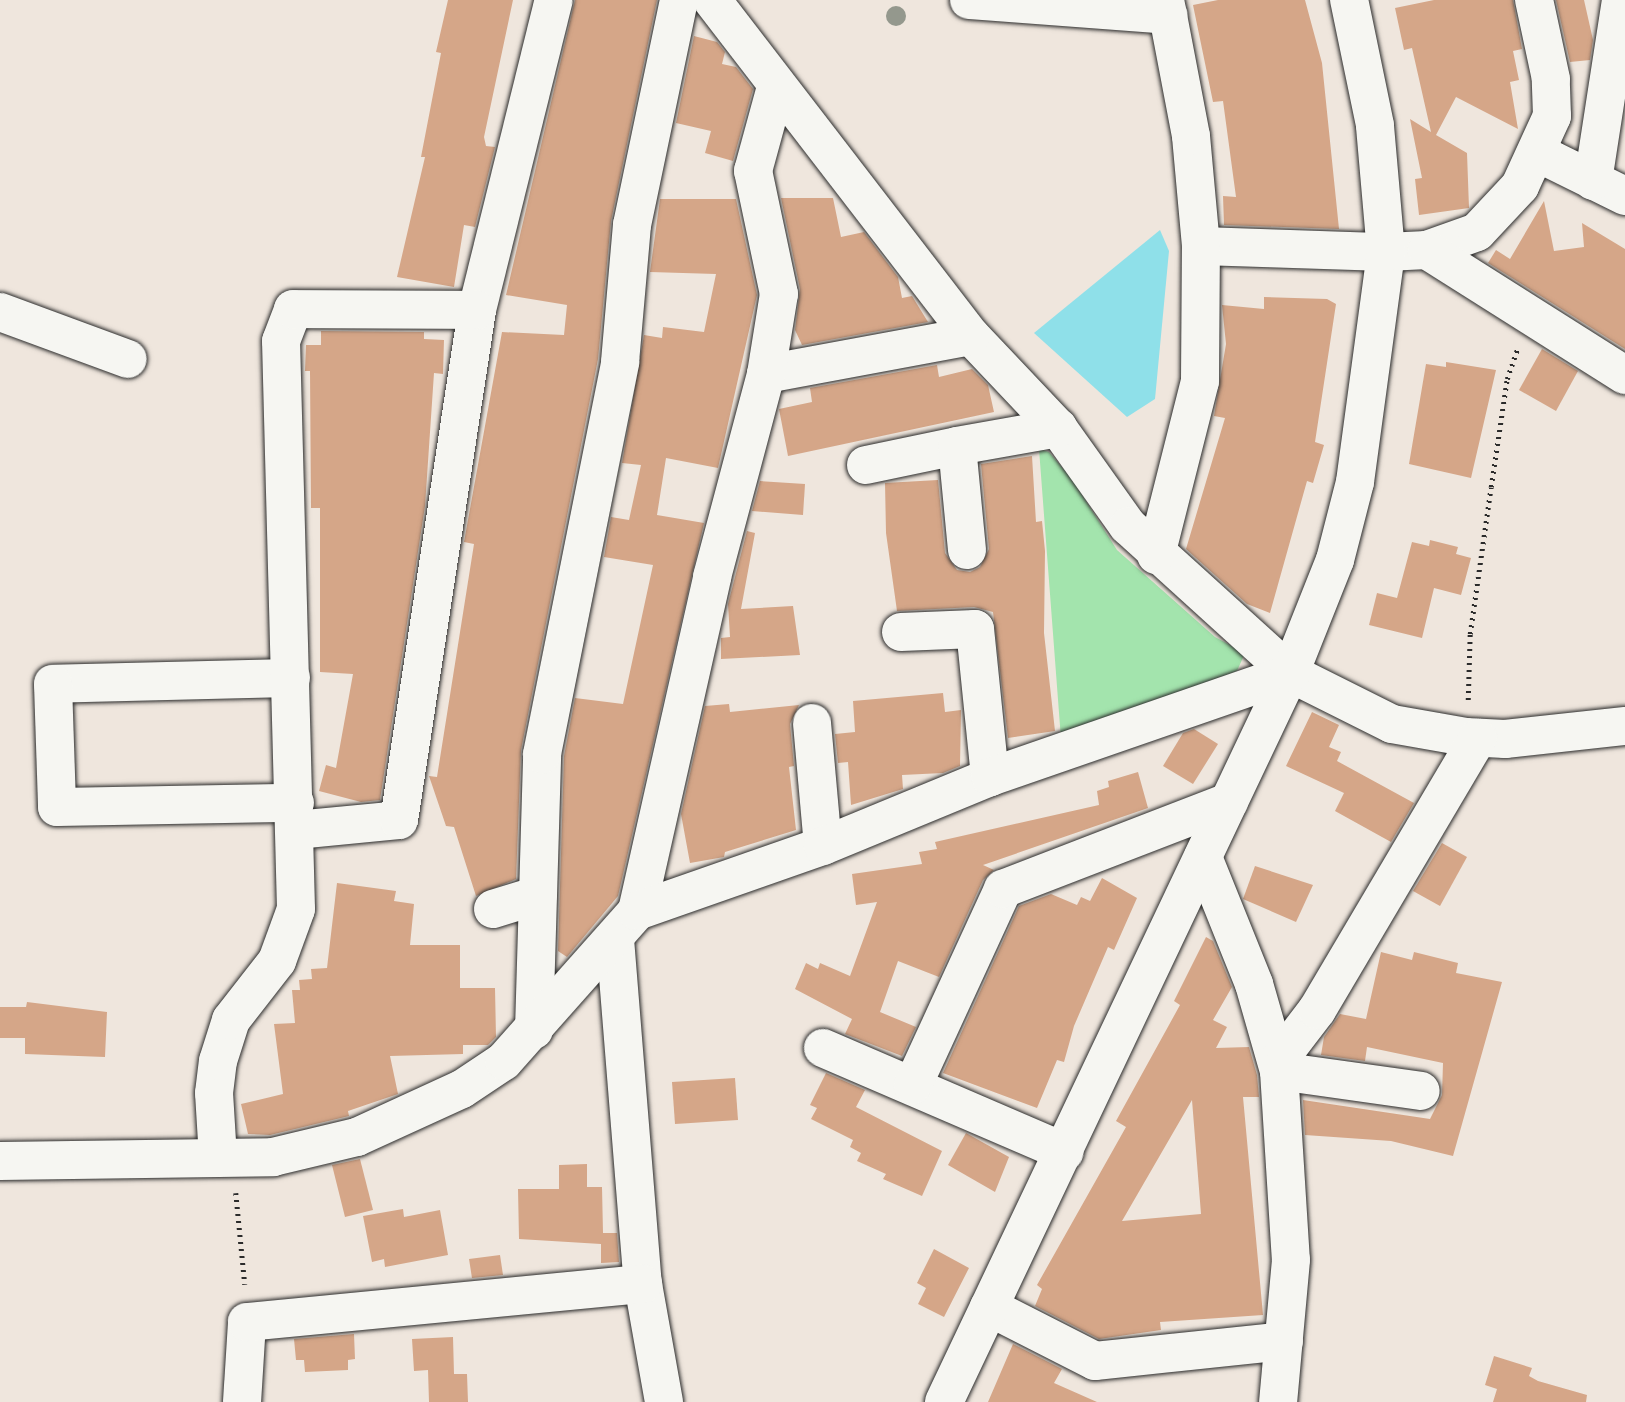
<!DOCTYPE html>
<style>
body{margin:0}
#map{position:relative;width:1625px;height:1402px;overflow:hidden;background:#efe6dd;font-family:Pangolin,sans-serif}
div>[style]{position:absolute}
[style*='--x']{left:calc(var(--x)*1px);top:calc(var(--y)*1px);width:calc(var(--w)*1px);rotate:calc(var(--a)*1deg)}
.green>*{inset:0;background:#a3e4ad}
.water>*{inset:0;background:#8fe0e9}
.building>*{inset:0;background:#d5a688}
.path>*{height:4.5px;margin-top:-2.25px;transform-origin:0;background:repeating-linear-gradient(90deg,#2b2b2b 0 2px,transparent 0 7px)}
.roads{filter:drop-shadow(0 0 2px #2b2b2b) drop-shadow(0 0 2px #2b2b2b)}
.minor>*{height:38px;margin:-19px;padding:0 19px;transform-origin:19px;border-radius:19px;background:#f6f6f2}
.trees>*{width:20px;height:20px;margin:-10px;border-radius:50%;background:#94988d}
span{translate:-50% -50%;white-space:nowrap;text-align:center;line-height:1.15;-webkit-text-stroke:5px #f6f6f2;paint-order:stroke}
</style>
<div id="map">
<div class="green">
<i style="clip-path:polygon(1039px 449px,1049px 452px,1072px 479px,1117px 550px,1215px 637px,1245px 653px,1237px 671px,1061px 739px)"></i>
</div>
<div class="water">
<i style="clip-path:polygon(1160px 230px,1169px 251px,1155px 399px,1127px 417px,1034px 333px)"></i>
</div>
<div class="building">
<i style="clip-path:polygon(448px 0,513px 0,484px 137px,486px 146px,495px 147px,475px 227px,464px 225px,454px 287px,397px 277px,425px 157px,421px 157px,441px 53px,436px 52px)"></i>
<i style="clip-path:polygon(575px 0,657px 0,611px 221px,598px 359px,521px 750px,516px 879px,476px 896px,454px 827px,446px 826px,429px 776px,437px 777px,474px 544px,464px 542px,502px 332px,564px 335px,567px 305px,506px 295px)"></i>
<i style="clip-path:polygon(1218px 0,1305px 0,1322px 63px,1339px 229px,1224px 225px,1223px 196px,1236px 197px,1223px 101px,1213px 102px,1193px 5px)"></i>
<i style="clip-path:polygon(1434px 0,1513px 0,1522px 49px,1513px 51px,1519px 80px,1510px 82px,1518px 129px,1456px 97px,1436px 135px,1467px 153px,1469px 208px,1419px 215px,1415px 179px,1422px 178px,1410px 119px,1431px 132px,1412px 48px,1404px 50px,1395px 8px)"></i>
<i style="clip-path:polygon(1556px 0,1584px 0,1593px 40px,1590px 60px,1570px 62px)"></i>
<i style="clip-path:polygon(694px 36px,717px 42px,725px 52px,722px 64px,736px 67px,753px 89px,733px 161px,705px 153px,711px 131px,676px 123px)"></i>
<i style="clip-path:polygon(781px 198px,833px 198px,841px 237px,864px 232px,898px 277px,902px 298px,912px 296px,928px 322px,802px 345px,795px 330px,800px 289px)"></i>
<i style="clip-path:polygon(660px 199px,736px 199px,757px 295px,718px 468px,666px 458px,657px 515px,704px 523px,618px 896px,567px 957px,558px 951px,564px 756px,575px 698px,623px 704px,653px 565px,604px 557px,611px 517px,629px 520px,641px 465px,622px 463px,644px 335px,662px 338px,663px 327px,704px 332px,716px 274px,650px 272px)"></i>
<i style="clip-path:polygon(1544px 201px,1554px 251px,1584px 247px,1582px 223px,1625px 249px,1625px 349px,1488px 263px,1496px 250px,1510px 259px)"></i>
<i style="clip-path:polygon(1264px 297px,1327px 299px,1336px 304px,1315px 442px,1324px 445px,1313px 483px,1307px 481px,1270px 613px,1247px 604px,1186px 549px,1225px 418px,1214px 416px,1226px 344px,1222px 305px,1264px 309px)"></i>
<i style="clip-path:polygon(321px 331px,424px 332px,424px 339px,444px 340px,443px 374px,434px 373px,425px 506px,380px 800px,361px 802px,319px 791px,326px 765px,336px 768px,353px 674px,320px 672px,320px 508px,311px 508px,310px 371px,305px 371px,306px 345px,321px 345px)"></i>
<i style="clip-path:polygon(1542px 349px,1578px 371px,1556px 411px,1519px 390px)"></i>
<i style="clip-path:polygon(1446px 362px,1496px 370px,1471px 478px,1409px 464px,1426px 364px,1446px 367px)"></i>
<i style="clip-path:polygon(937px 365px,939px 377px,972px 369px,988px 385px,994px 412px,788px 456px,779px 409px,812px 402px,810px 388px)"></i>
<i style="clip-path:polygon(1032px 456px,1036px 522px,1042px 521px,1045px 551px,1044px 633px,1055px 731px,1008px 738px,993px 612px,974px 607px,897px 611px,886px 533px,885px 483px,938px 480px,945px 553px,957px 570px,970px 572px,980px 567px,989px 549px,981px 464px)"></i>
<i style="clip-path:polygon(760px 481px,805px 484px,803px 515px,752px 511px)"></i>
<i style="clip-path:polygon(747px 531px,755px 533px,741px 609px,793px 606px,800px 655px,721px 659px,721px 638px,730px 637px,728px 604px)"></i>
<i style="clip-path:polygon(1430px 540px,1458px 547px,1456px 554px,1471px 558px,1461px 595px,1434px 588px,1422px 638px,1369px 625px,1377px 593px,1397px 598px,1412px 542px,1429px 546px)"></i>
<i style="clip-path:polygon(943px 693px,945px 712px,961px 710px,960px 766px,943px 773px,902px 775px,903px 789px,851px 805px,848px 762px,838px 763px,835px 734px,855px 732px,853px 701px)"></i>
<i style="clip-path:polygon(729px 704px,730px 712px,799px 705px,790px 724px,794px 766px,789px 767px,796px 830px,725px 852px,724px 857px,690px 863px,681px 814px,705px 706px)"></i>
<i style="clip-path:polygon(1312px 712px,1339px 725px,1329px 747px,1341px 752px,1337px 761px,1414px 803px,1391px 842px,1335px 811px,1344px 793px,1286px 766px)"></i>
<i style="clip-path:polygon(1194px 729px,1218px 744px,1193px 784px,1163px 766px,1183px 733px)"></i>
<i style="clip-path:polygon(1138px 772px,1148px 808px,983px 865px,994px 870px,983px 880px,939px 977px,898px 961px,880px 1012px,916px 1027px,902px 1056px,845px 1034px,852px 1019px,795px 989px,806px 963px,818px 969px,820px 963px,850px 976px,877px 902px,856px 905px,852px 874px,922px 864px,919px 852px,937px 849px,935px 842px,1099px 805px,1097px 791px,1109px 787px,1108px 781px)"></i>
<i style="clip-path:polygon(1442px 843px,1467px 857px,1440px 906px,1413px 891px)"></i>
<i style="clip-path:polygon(1255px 866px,1313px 885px,1296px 922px,1243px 899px)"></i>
<i style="clip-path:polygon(1102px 878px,1137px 898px,1114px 950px,1108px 947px,1074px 1026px,1064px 1062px,1057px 1060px,1037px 1108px,943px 1073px,1019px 906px,1051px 894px,1077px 905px,1081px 897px,1090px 901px)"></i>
<i style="clip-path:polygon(337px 883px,396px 891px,394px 901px,414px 904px,410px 945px,460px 945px,460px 988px,495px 988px,496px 1037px,488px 1045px,463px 1045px,463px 1054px,390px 1056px,398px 1094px,348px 1111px,349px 1116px,270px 1135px,248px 1134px,241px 1104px,283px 1094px,274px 1024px,295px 1023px,292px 990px,300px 990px,299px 980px,312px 979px,311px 969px,327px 968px)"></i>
<i style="clip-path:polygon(evenodd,1206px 937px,1213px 941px,1232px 987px,1213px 1020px,1227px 1027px,1216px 1048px,1249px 1047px,1257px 1075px,1259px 1097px,1243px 1097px,1263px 1315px,1160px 1322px,1161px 1330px,1099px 1339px,1035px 1306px,1042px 1289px,1037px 1285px,1126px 1127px,1116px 1121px,1180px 1005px,1174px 1001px,1206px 937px,1192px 1100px,1201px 1214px,1122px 1221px,1192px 1100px)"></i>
<i style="clip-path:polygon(1381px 952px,1412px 960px,1414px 952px,1458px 963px,1456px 973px,1502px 982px,1453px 1156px,1391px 1141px,1305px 1135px,1303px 1100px,1430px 1119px,1442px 1095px,1443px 1063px,1367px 1047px,1365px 1061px,1321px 1055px,1324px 1037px,1340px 1014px,1366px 1019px)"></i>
<i style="clip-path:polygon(27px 1002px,107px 1012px,105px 1057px,25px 1054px,25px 1038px,0 1038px,0 1007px,26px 1007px)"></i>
<i style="clip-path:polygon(826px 1073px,865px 1090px,856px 1107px,942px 1151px,922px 1196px,883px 1179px,886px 1174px,857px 1161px,861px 1153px,850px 1147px,853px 1140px,811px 1119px,817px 1108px,810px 1105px)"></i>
<i style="clip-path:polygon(735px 1078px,738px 1120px,675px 1124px,672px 1082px)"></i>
<i style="clip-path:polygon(966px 1133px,1009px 1157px,995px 1192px,948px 1165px)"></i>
<i style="clip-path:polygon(360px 1159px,373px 1210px,345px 1217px,332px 1165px)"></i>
<i style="clip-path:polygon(587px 1164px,587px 1187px,602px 1187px,603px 1233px,617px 1233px,619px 1262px,601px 1263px,601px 1244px,519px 1239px,518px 1189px,559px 1189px,559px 1165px)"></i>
<i style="clip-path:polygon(403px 1209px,404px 1217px,440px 1210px,448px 1255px,385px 1267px,384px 1259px,372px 1262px,363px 1216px)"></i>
<i style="clip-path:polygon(934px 1249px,969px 1268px,944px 1317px,918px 1304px,926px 1288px,917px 1283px)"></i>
<i style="clip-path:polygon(500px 1255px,503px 1275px,472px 1278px,469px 1259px)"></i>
<i style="clip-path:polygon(354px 1334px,355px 1359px,348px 1360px,348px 1370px,305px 1372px,304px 1360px,296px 1360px,294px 1339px)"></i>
<i style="clip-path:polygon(453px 1337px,454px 1374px,467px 1374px,468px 1402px,429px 1402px,428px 1370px,414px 1371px,412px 1339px)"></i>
<i style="clip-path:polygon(1013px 1344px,1062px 1369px,1054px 1383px,1097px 1402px,988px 1402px)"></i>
<i style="clip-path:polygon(1494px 1356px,1532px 1368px,1529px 1376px,1538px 1381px,1587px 1395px,1586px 1402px,1493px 1402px,1497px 1389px,1485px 1385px)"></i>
</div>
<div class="path">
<i style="--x:1468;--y:700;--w:66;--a:-88.3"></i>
<i style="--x:1470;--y:634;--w:148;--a:-81.9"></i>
<i style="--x:1491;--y:487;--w:109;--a:-81.6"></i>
<i style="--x:1507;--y:379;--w:31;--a:-71"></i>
<i style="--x:236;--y:1193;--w:92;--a:84.4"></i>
</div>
<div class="roads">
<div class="minor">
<i style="--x:712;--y:0;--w:424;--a:52.4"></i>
<i style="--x:971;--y:336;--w:127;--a:46.6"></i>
<i style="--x:1058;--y:428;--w:120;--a:54.5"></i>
<i style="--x:1128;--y:526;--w:219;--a:42.2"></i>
<i style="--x:1290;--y:673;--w:114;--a:26.6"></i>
<i style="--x:1392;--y:724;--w:75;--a:10"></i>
<i style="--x:1466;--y:737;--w:39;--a:3"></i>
<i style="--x:1505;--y:739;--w:121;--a:-6.2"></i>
<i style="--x:969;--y:0;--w:200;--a:4.3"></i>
<i style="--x:1538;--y:153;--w:97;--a:26.3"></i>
<i style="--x:1593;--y:181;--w:183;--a:-81.2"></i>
<i style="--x:1201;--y:246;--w:185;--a:1.9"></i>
<i style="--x:1386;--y:252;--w:41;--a:-2.8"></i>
<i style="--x:1427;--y:250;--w:53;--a:-19.8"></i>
<i style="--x:1477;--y:232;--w:63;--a:-46.9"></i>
<i style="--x:1520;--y:186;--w:77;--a:-65.4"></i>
<i style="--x:1552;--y:116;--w:37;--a:-92"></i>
<i style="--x:1551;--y:79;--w:81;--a:-102.1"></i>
<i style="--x:1427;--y:250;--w:234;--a:32.3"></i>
<i style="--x:0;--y:312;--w:136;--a:20.2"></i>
<i style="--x:766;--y:374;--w:208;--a:-10.5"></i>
<i style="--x:866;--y:465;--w:93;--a:-11.8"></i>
<i style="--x:967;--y:550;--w:104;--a:-95.5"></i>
<i style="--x:957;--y:446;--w:103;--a:-10.1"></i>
<i style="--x:1156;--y:555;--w:179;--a:-75.8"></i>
<i style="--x:1200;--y:381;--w:135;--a:-89.6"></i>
<i style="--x:1201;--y:246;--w:110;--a:-95.2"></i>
<i style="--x:1191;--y:136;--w:138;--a:-100.8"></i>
<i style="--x:901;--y:632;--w:74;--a:-2.3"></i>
<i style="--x:975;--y:629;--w:149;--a:84.2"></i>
<i style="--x:291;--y:678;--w:238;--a:178.6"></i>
<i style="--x:53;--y:684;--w:123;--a:88.1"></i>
<i style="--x:57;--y:807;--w:238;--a:-1"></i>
<i style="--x:812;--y:723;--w:123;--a:84.9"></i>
<i style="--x:296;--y:830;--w:103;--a:-5.5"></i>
<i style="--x:399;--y:820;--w:516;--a:-81.3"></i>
<i style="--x:477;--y:310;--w:319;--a:-76.1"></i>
<i style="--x:1203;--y:857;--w:137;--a:68.1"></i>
<i style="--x:1254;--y:984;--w:91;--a:74"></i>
<i style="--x:1279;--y:1071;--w:189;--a:86.4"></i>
<i style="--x:1291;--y:1260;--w:143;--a:95.2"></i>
<i style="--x:493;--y:909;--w:47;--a:-17.3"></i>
<i style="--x:637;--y:911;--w:342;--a:-77.3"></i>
<i style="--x:712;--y:577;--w:210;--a:-75.1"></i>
<i style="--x:766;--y:374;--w:81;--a:-80.8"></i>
<i style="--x:779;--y:294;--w:126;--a:-101.9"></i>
<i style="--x:753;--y:171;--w:87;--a:-74.7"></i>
<i style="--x:615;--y:939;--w:346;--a:85.4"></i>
<i style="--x:643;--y:1284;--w:120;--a:79.9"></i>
<i style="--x:534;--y:1030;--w:276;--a:-88.3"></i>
<i style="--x:542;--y:754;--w:400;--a:-78.7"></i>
<i style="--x:620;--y:362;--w:138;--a:-85"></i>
<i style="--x:632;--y:225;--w:230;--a:-78.2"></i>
<i style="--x:823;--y:1048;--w:263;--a:23.3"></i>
<i style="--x:1278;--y:1061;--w:64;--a:-52.6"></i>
<i style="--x:1317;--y:1010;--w:316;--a:-59.4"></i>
<i style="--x:1279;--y:1071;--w:143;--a:8"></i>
<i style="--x:913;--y:1085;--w:216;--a:-65.3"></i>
<i style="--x:1003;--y:889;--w:242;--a:-21.1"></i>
<i style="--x:218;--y:1158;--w:65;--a:-93.5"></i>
<i style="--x:214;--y:1093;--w:32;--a:-83"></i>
<i style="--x:218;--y:1061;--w:43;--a:-72.4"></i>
<i style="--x:231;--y:1020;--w:75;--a:-52.1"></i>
<i style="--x:277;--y:961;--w:55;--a:-69.9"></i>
<i style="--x:296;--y:909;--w:568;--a:-91.51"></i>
<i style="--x:281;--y:341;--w:34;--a:-69"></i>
<i style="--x:293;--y:309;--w:184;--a:0.3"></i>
<i style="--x:0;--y:1161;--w:273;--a:-0.8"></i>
<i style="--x:273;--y:1157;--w:86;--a:-13.4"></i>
<i style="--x:357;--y:1137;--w:115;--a:-24.6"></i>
<i style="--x:462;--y:1089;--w:50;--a:-33.7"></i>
<i style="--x:504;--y:1061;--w:200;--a:-48.4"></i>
<i style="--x:637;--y:911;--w:197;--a:-19.3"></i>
<i style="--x:823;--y:846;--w:181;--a:-22.4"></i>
<i style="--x:990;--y:777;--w:318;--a:-19.1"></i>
<i style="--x:989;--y:1307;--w:119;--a:27"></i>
<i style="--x:1095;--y:1361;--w:190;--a:-6"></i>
<i style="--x:242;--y:1402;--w:80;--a:-86.4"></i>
<i style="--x:247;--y:1322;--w:398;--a:-5.5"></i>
<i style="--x:944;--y:1402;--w:807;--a:-64.61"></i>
<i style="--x:1290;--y:673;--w:122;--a:-68.3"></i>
<i style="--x:1335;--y:560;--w:81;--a:-75.6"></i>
<i style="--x:1355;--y:482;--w:232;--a:-82.3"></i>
<i style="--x:1386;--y:252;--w:127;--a:-95"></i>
<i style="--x:1375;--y:125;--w:128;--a:-101.7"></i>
</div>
</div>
<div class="trees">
<i style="left:896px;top:16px"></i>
</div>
</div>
